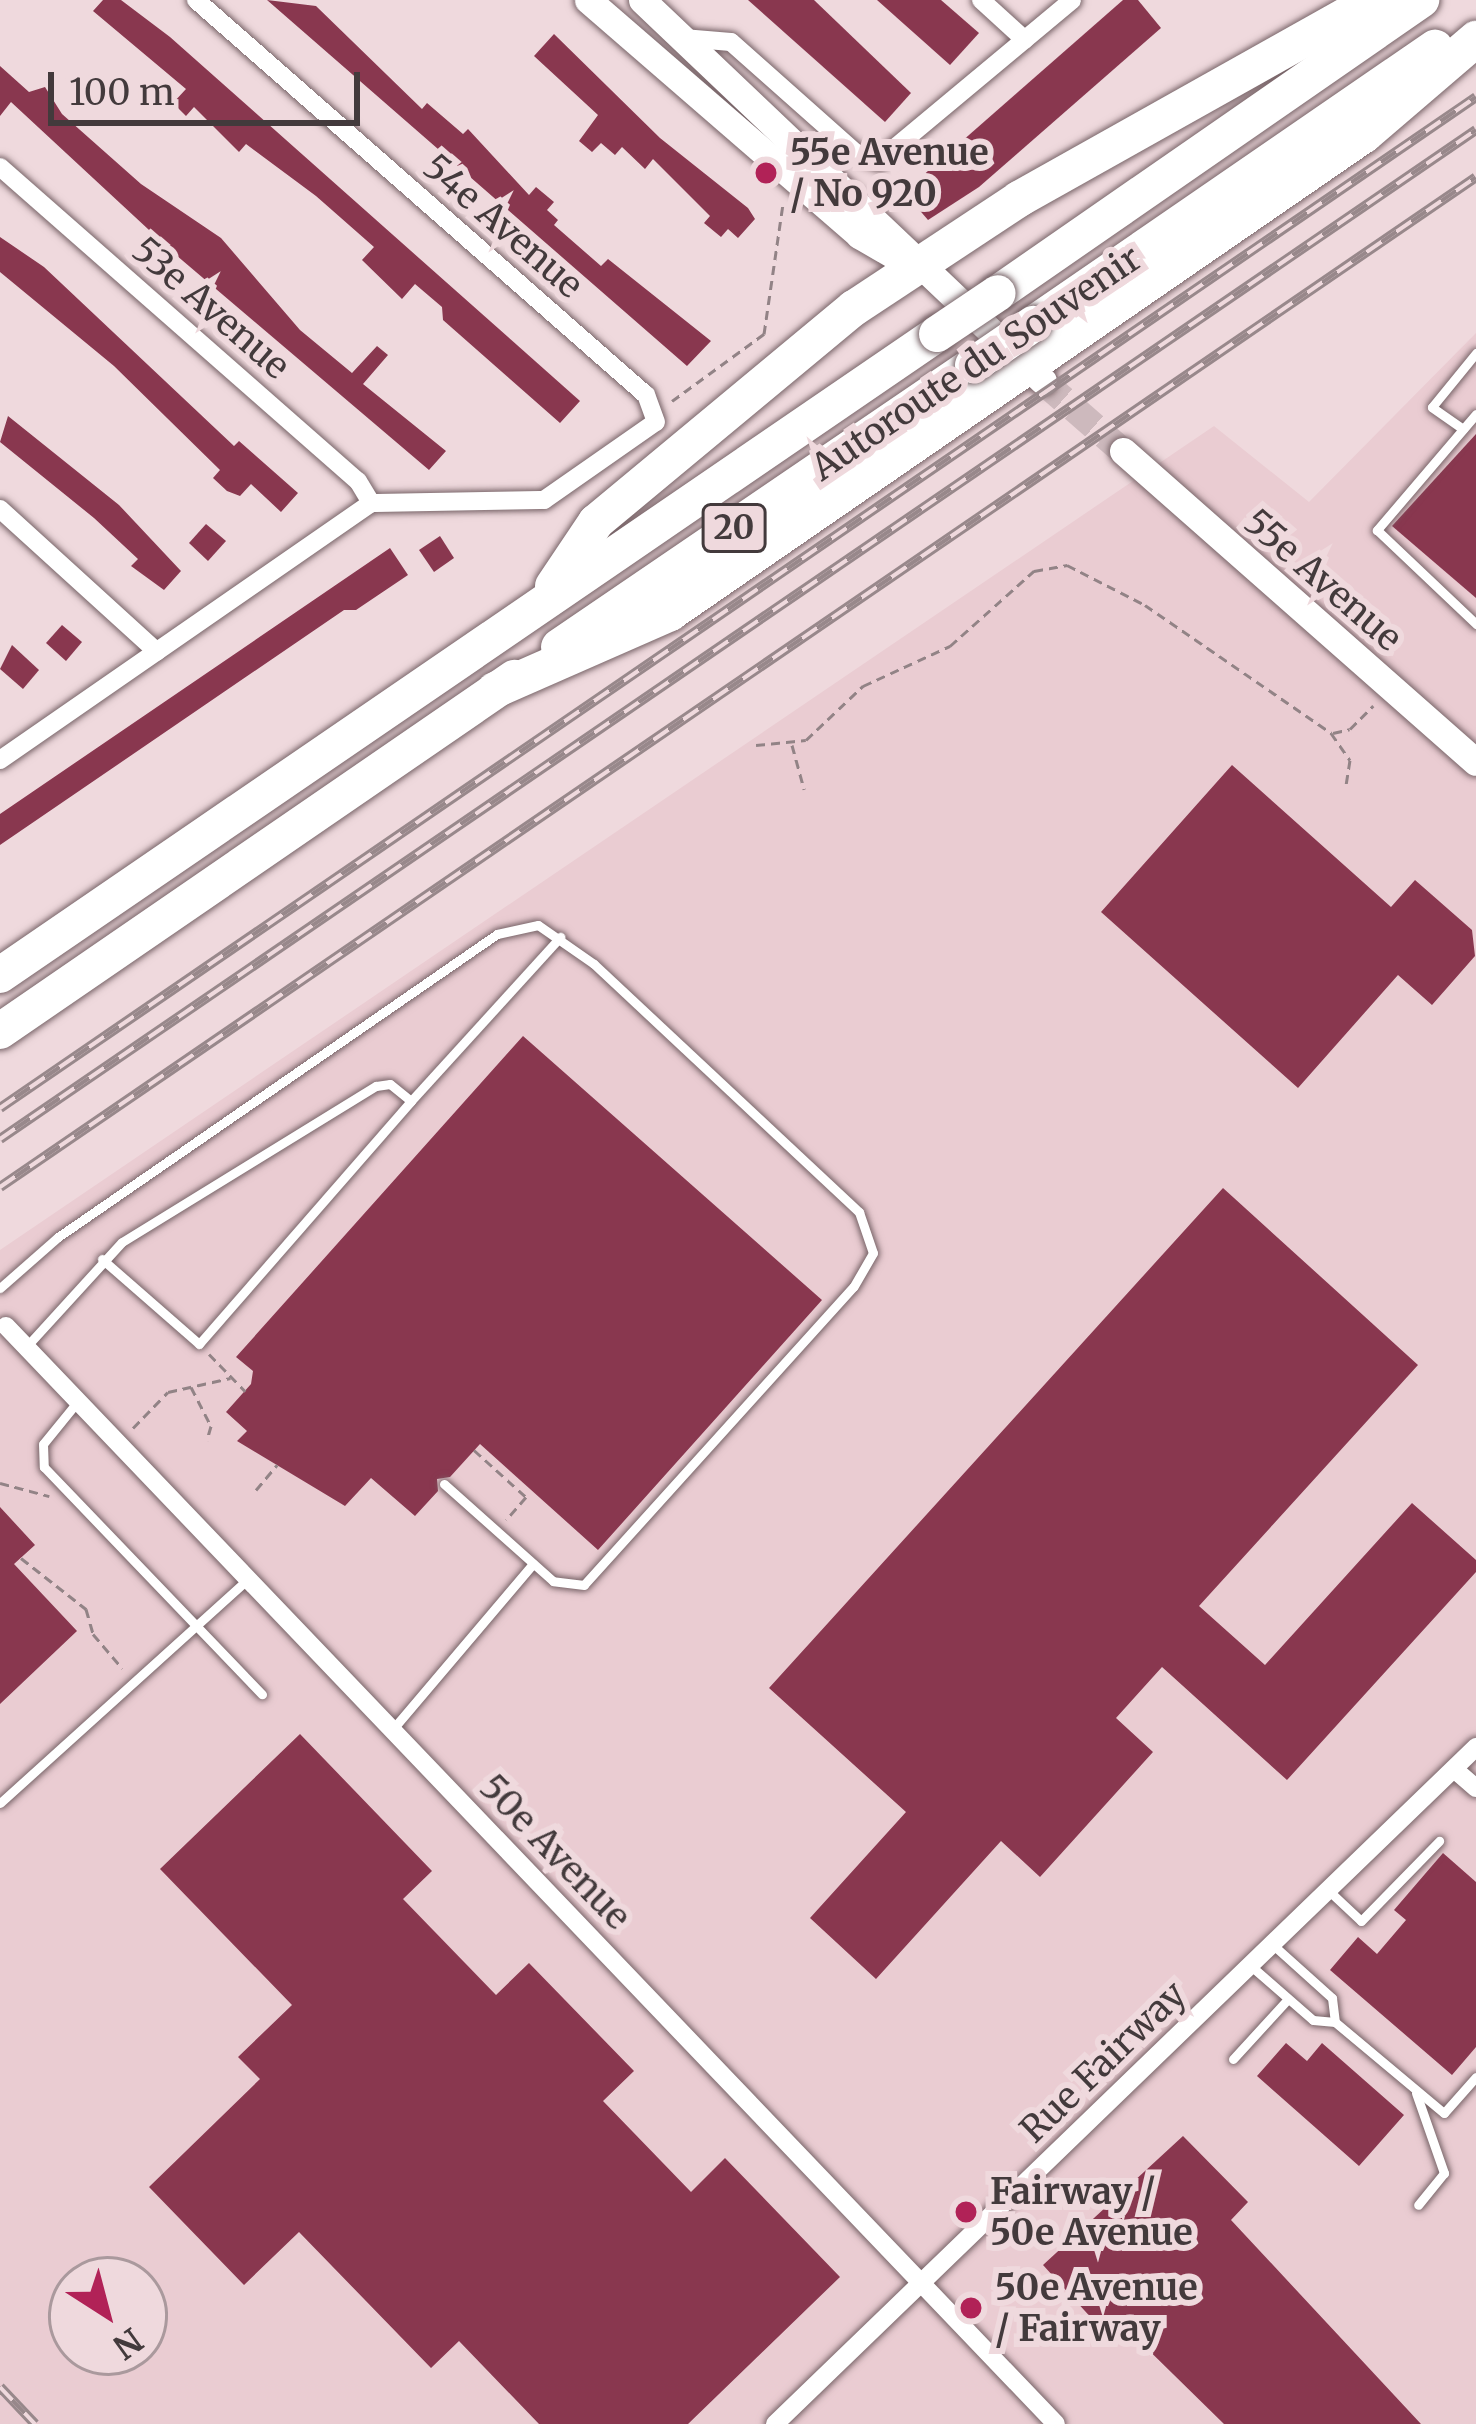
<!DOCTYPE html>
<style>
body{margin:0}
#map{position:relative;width:1476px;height:2424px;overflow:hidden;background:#efd9dd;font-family:Merriweather,serif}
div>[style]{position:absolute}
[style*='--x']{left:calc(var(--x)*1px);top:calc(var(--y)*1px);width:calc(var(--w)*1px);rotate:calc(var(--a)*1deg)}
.built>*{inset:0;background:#eaccd2}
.building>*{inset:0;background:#89374f}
.secondary-tunnel>*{height:27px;margin-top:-13.5px;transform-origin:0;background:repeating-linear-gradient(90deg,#cdb9bd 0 27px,transparent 0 41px)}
.path>*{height:3px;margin-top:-1.5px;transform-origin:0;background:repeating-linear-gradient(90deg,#928386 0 9px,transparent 0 15px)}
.roads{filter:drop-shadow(0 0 3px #786468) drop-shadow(0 0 3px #786468)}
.lane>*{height:9px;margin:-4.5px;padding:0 4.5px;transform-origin:4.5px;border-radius:4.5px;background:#fff}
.street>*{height:18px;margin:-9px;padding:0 9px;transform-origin:9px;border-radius:9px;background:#fff}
.secondary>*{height:27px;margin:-13.5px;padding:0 13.5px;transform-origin:13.5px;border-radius:13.5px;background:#fff}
.highway>*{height:36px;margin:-18px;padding:0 18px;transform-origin:18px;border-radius:18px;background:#fff}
.rail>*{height:10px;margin-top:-5px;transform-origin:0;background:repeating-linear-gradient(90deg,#efd9dd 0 18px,#98888b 0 36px);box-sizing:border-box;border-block:3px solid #98888b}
.bridges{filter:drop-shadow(0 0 3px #786468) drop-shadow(0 0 3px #786468)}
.highway-bridge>*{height:36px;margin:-18px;padding:0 18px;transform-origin:18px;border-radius:18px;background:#fff}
.dots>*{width:33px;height:33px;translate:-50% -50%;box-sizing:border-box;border:6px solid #efd9dd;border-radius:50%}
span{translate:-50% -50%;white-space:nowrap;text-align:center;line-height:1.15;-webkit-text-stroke:12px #efd9dd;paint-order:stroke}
.shield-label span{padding:3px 9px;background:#efd9dd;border:3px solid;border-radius:9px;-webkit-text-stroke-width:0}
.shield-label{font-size:33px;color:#433a3c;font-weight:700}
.poi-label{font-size:36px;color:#433a3c;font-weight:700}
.left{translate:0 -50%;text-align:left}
.street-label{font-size:36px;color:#433a3c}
.north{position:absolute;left:48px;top:2256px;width:120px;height:120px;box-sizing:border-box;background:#efd9dd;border:3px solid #aa999d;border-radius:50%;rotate:144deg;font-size:33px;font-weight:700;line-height:48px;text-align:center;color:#433a3c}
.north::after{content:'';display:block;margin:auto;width:42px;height:54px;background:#b12257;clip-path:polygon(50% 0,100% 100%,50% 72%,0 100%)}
.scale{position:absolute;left:48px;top:72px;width:312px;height:54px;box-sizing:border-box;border:6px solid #433a3c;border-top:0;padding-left:15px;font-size:36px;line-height:42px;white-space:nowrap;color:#433a3c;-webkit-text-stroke:9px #efd9dd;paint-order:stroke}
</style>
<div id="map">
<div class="built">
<i style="clip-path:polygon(evenodd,1476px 333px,1476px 2424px,0 2424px,0 1250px,1214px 426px,1309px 502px,1476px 333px,72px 2280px,144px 2280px,144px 2352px,72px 2352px,72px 2280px)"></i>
</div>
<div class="building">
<i style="clip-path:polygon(103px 0,121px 0,170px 37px,580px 401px,560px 423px,443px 320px,442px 307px,415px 284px,402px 299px,362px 260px,374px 247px,316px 196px,246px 144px,239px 152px,194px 107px,186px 116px,173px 103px,186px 89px,93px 11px)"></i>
<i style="clip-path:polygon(267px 0,316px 6px,422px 109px,427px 103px,463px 134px,468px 129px,529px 195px,536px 187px,554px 202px,547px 210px,558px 220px,554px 225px,601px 266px,608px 259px,711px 341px,687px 366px)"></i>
<i style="clip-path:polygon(748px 0,814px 0,911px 93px,885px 122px)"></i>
<i style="clip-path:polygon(877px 0,941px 0,979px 33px,950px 65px)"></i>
<i style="clip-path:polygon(1123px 0,1138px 0,1161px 28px,979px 187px,928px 220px,904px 192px)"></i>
<i style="clip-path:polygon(554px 34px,660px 138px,748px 208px,755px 219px,738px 238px,728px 229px,721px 237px,704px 223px,710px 216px,653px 159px,645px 169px,622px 147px,615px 155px,601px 143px,592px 152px,579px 141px,598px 115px,534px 56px)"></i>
<i style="clip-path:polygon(0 66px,29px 92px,45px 87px,62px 114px,141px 184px,221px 238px,300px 330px,352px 373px,377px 346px,388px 355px,363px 384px,446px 451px,429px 470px,176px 255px,11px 102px,0 116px)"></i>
<i style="clip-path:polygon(0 237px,44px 267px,234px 446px,239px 441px,298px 493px,281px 512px,251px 484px,240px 496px,227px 491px,213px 478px,220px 470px,114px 366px,0 272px)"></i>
<i style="clip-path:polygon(8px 416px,119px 505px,181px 571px,164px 590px,131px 566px,138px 559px,94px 518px,0 442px)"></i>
<i style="clip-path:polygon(1476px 434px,1476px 598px,1392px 526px)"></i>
<i style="clip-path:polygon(206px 524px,226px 541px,208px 561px,189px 543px)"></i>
<i style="clip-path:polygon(440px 536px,454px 558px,434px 572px,419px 550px)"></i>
<i style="clip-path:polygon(390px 548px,408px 575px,356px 610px,344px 610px,0 845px,0 814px)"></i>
<i style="clip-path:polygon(62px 625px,82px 642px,66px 661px,46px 643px)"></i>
<i style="clip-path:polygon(12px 645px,39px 670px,23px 689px,0 669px)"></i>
<i style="clip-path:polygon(1232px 765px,1391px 907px,1415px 880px,1472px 930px,1475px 956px,1432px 1005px,1398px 975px,1298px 1088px,1101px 912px)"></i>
<i style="clip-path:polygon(523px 1036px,822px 1300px,598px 1550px,480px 1444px,450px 1477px,437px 1479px,438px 1491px,415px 1516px,371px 1478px,345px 1506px,237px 1441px,247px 1431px,226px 1412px,251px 1384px,253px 1371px,236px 1357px)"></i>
<i style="clip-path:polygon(1223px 1188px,1418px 1365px,1199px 1606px,1265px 1665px,1412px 1503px,1476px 1560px,1476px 1572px,1287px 1780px,1162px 1667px,1116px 1718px,1153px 1752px,1040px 1877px,1001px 1841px,876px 1979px,810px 1918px,906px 1812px,769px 1688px)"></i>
<i style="clip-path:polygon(0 1507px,35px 1545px,14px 1564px,77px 1631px,0 1704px)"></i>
<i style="clip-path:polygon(300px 1734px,432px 1871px,403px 1899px,496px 1995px,529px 1963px,634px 2071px,603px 2101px,691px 2192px,725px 2158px,840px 2277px,688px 2424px,539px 2424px,459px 2341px,431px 2368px,299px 2232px,244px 2285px,149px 2187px,260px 2079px,238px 2057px,292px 2005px,160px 1869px)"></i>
<i style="clip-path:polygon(1443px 1853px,1476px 1882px,1476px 2047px,1452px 2075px,1330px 1970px,1358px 1937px,1377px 1954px,1406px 1920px,1394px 1910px)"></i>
<i style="clip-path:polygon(1286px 2043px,1307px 2061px,1322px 2043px,1404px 2115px,1359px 2166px,1257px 2076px)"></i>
<i style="clip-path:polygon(1183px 2136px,1248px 2202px,1231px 2220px,1421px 2424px,1224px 2424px,1122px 2324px,1105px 2333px,1043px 2265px)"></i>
</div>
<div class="secondary-tunnel">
<i style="--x:1043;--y:381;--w:106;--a:41.2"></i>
</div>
<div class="path">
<i style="--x:672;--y:401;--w:114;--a:-36.1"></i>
<i style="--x:764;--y:334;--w:132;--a:-81.7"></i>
<i style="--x:1333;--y:733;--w:17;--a:-13"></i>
<i style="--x:1350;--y:729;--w:33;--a:-45"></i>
<i style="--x:756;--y:745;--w:50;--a:-5.7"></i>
<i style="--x:806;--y:740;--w:79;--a:-43.5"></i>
<i style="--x:863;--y:686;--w:96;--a:-24.7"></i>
<i style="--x:950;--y:646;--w:113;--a:-41.8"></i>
<i style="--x:1034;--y:571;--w:34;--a:-10"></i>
<i style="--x:1067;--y:565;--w:88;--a:27.1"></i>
<i style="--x:1145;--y:605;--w:226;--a:34.5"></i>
<i style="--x:1331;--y:733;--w:33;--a:55"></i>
<i style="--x:1350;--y:760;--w:26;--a:99"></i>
<i style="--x:792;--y:745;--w:46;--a:74.7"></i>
<i style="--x:209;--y:1354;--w:52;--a:45.8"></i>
<i style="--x:191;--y:1387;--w:44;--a:62.9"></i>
<i style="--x:211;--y:1426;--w:15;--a:106"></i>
<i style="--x:133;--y:1428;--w:50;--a:-45.8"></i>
<i style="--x:168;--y:1392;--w:64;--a:-12.7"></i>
<i style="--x:474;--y:1450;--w:70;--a:42.1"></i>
<i style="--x:526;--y:1497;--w:30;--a:131"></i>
<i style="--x:0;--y:1483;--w:51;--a:14.9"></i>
<i style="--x:256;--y:1490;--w:33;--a:-50"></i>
<i style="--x:21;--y:1558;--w:83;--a:38.1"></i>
<i style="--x:86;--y:1609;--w:26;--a:74"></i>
<i style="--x:93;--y:1634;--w:45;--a:49.5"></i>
</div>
<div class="roads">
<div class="lane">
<i style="--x:1476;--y:414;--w:153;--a:130.5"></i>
<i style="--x:1377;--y:530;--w:137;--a:43.5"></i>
<i style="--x:1463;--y:429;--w:38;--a:-145"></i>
<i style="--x:1432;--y:407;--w:70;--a:-50.8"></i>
<i style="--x:102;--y:1259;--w:129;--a:41.2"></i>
<i style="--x:199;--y:1344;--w:322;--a:-48.9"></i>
<i style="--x:0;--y:1288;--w:77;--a:-41.3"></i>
<i style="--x:58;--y:1237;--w:533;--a:-34.61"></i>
<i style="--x:497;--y:934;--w:42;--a:-12.4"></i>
<i style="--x:538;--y:925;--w:68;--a:34.9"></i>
<i style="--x:594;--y:964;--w:363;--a:43.1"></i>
<i style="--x:859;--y:1212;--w:43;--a:71.1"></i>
<i style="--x:873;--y:1253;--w:39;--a:120"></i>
<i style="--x:853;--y:1287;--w:401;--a:132.1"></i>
<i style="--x:584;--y:1585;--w:31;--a:-173"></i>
<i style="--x:553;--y:1581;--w:146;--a:-138.3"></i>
<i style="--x:26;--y:1347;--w:142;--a:-47.6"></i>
<i style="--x:122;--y:1242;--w:298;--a:-31.6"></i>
<i style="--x:376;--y:1086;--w:14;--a:-8"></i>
<i style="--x:390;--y:1084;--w:27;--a:39"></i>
<i style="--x:411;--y:1101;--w:222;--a:-47.7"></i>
<i style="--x:78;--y:1401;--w:55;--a:129.1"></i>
<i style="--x:43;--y:1444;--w:23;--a:88"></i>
<i style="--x:44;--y:1467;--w:315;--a:46.2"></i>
<i style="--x:392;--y:1730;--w:218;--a:-49.7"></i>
<i style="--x:0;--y:1803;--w:333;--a:-42.1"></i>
<i style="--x:1328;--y:1890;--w:45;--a:43.2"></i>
<i style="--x:1361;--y:1921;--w:112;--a:-45.7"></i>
<i style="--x:1272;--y:1944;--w:81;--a:42"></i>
<i style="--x:1332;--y:1998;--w:24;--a:83"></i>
<i style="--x:1251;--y:1966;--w:82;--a:41.1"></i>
<i style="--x:1313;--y:2020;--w:22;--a:5"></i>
<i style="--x:1335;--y:2022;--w:142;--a:39.9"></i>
<i style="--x:1444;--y:2113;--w:48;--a:-48.4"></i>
<i style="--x:1233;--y:2059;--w:81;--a:-47.5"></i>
<i style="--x:1416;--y:2093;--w:85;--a:70.7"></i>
<i style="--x:1444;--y:2173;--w:41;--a:129.1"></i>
</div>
<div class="street">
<i style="--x:981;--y:0;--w:59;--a:42.3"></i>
<i style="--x:683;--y:38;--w:48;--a:4.8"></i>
<i style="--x:731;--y:42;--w:167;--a:41.6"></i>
<i style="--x:856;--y:153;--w:24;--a:19"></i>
<i style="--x:879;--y:161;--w:251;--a:-39.8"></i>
<i style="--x:0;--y:167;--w:476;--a:41.3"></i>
<i style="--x:358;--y:481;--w:26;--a:59"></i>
<i style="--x:0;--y:509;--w:212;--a:42.3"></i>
<i style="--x:0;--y:760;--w:451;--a:-34.7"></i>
<i style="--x:371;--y:503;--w:173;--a:-1"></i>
<i style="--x:544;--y:500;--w:136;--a:-34.9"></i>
<i style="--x:656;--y:422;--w:29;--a:-110"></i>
<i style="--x:646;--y:395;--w:599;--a:-138.72"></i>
<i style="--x:6;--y:1326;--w:1519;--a:46.28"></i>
<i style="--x:1454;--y:1769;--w:29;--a:41"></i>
<i style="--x:775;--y:2424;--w:975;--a:-44"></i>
</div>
<div class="secondary">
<i style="--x:588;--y:0;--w:359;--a:40.9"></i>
<i style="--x:859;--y:235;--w:48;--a:30.3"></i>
<i style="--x:642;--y:0;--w:553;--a:43.53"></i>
<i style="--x:1123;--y:451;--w:470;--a:41.4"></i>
</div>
<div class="highway">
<i style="--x:998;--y:293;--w:515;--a:-34.71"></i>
<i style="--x:1033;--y:324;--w:488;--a:-34.5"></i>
<i style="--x:553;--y:586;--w:77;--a:-56.1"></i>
<i style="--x:596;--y:522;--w:335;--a:-39.7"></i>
<i style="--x:854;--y:308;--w:198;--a:-33.4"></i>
<i style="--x:1019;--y:199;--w:406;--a:-29.3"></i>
<i style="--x:559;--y:647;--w:501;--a:-34.26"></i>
<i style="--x:495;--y:690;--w:191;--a:-23.7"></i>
<i style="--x:670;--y:613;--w:843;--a:-34.56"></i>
<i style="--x:1364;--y:135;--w:148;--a:-40.6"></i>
<i style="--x:0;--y:975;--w:1135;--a:-34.38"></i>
<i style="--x:0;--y:1031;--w:624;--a:-34.48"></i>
</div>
</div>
<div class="rail">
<i style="--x:0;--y:1108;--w:1789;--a:-34.41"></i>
<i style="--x:0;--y:1139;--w:1788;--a:-34.36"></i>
<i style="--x:0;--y:1187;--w:1788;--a:-34.38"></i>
<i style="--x:0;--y:2387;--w:51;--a:46.6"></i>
</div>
<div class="bridges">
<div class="highway-bridge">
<i style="--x:937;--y:334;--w:73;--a:-33.9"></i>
<i style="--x:973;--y:365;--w:73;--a:-34.3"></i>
</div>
</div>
<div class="dots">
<i style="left:766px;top:173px;background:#b12257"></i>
<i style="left:966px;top:2212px;background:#b12257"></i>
<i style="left:971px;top:2308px;background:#b12257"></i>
</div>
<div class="shield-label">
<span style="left:734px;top:528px">20</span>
</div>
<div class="poi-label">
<span class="left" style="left:790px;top:173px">55e Avenue<br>/ No 920</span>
<span class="left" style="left:990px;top:2212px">Fairway /<br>50e Avenue</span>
<span class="left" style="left:995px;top:2308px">50e Avenue<br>/ Fairway</span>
</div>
<div class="street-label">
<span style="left:503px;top:226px;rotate:41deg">54e Avenue</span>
<span style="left:211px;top:308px;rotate:41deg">53e Avenue</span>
<span style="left:976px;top:363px;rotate:-34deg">Autoroute du Souvenir</span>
<span style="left:1323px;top:580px;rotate:41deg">55e Avenue</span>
<span style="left:555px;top:1852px;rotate:46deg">50e Avenue</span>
<span style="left:1103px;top:2062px;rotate:-44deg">Rue Fairway</span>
</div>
<div class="north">N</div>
<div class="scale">100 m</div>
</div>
